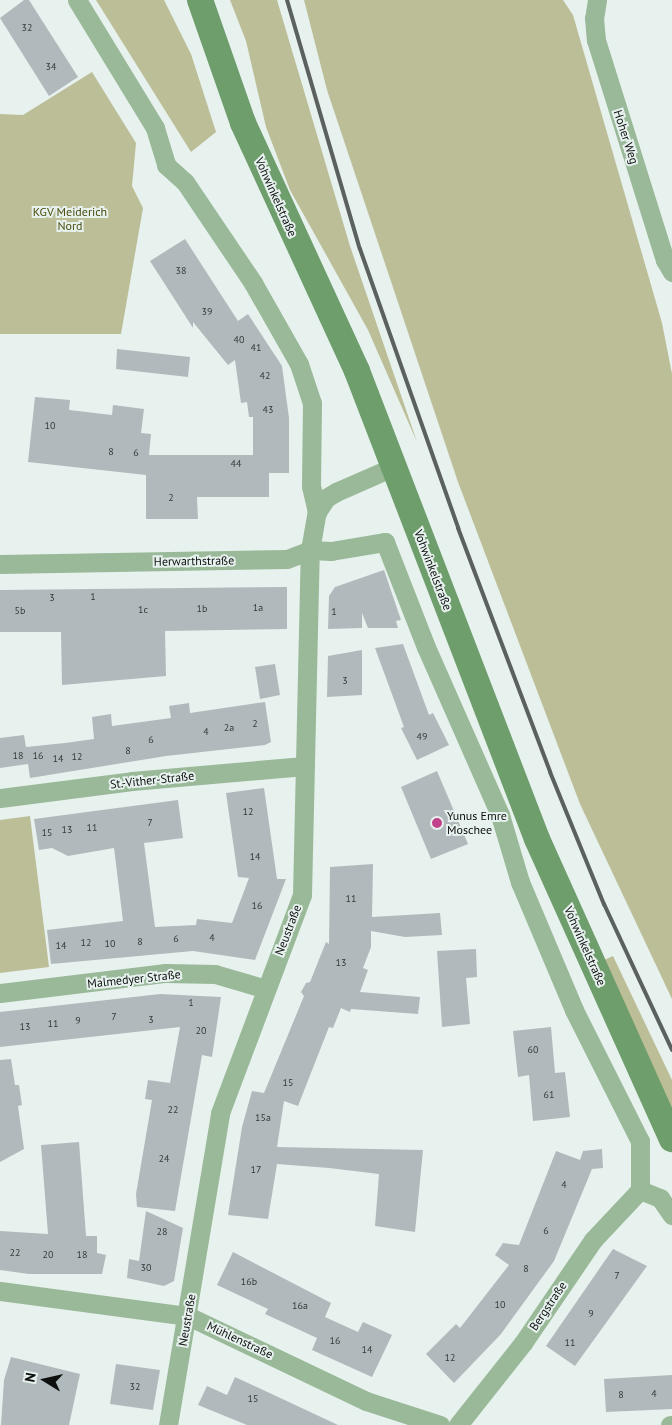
<!DOCTYPE html>
<meta charset="utf-8">
<style>
body{margin:0}
#map{position:relative;width:672px;height:1425px;overflow:hidden;background:#e7f1ee;font-family:"PT Sans",sans-serif}
div>[style]{position:absolute}
[style*='--x']{left:calc(var(--x)*1px);top:calc(var(--y)*1px);width:calc(var(--w)*1px);rotate:calc(var(--a)*1deg)}
.green>*{inset:0;background:#bcbe97}
.building>*{inset:0;background:#b0babd}
.street>*{height:19px;margin:-9.5px;padding:0 9.5px;transform-origin:9.5px;border-radius:9.5px;background:#99b998}
.secondary>*{height:26px;margin:-13px;padding:0 13px;transform-origin:13px;border-radius:13px;background:#6f9e6d}
.rail>*{height:4px;margin:-2px;padding:0 2px;transform-origin:2px;border-radius:2px;background:#5b615f}
.dots>*{width:14px;height:14px;translate:-50% -50%;box-sizing:border-box;border:2px solid #e7f1ee;border-radius:50%}
span{translate:-50% -50%;white-space:nowrap;text-align:center;line-height:1.15;-webkit-text-stroke:4px #e7f1ee;paint-order:stroke}
.number-label{font-size:10px;color:#353a3a}
.number-label span{-webkit-text-stroke-width:0}
.street-label{font-size:12px;color:#0c0f0e}
.park-label{font-size:12px;color:#4b4b0e}
.poi-label{font-size:12px;color:#0c0f0e}
.left{translate:0 -50%;text-align:left}
.north{position:absolute;left:20px;top:1355px;width:50px;height:50px;-webkit-text-stroke:4px #e7f1ee;paint-order:stroke;rotate:280deg;font-size:14px;font-weight:700;line-height:20px;text-align:center;color:#0c0f0e}
.north::after{content:'';display:block;margin:auto;width:18px;height:22px;background:#0c0f0e;clip-path:polygon(50% 0,100% 100%,50% 72%,0 100%)}
</style>
<div id="map">
<div class="green">
<i style="clip-path:polygon(96px 0,164px 0,191px 54px,216px 132px,191px 152px)"></i>
<i style="clip-path:polygon(230px 0,277px 0,350px 246px,417px 442px,368px 330px,290px 190px,266px 127px,246px 41px)"></i>
<i style="clip-path:polygon(304px 0,563px 0,573px 15px,662px 323px,672px 374px,672px 999px,580px 804px,458px 482px,327px 90px)"></i>
<i style="clip-path:polygon(92px 72px,136px 143px,132px 186px,143px 208px,121px 334px,0 334px,0 114px,23px 115px)"></i>
<i style="clip-path:polygon(30px 816px,49px 967px,0 973px,0 820px)"></i>
<i style="clip-path:polygon(613px 956px,672px 1080px,672px 1110px,602px 961px)"></i>
</div>
<div class="building">
<i style="clip-path:polygon(24px 0,29px 0,78px 77px,49px 96px,0 18px)"></i>
<i style="clip-path:polygon(185px 239px,238px 321px,248px 314px,282px 366px,289px 418px,289px 473px,269px 473px,269px 497px,197px 497px,198px 519px,146px 519px,146px 475px,28px 462px,35px 397px,70px 400px,69px 410px,112px 415px,113px 405px,144px 409px,141px 433px,151px 434px,149px 455px,253px 455px,253px 417px,249px 417px,247px 402px,241px 403px,235px 360px,228px 365px,193px 322px,193px 328px,150px 261px)"></i>
<i style="clip-path:polygon(117px 349px,190px 357px,188px 377px,116px 369px)"></i>
<i style="clip-path:polygon(384px 570px,401px 620px,396px 621px,398px 628px,368px 628px,362px 613px,362px 628px,328px 629px,329px 596px,335px 587px)"></i>
<i style="clip-path:polygon(287px 587px,287px 629px,165px 631px,166px 676px,62px 685px,61px 632px,0 632px,0 590px)"></i>
<i style="clip-path:polygon(403px 644px,429px 715px,433px 713px,449px 745px,417px 760px,401px 728px,404px 727px,375px 648px)"></i>
<i style="clip-path:polygon(362px 650px,362px 695px,327px 697px,328px 656px)"></i>
<i style="clip-path:polygon(275px 664px,280px 695px,260px 699px,255px 667px)"></i>
<i style="clip-path:polygon(265px 702px,271px 742px,265px 745px,166px 756px,30px 778px,28px 764px,0 768px,0 738px,24px 735px,26px 747px,65px 743px,94px 739px,92px 717px,111px 714px,112px 726px,171px 718px,169px 706px,189px 703px,190px 713px)"></i>
<i style="clip-path:polygon(437px 771px,468px 844px,431px 859px,401px 787px)"></i>
<i style="clip-path:polygon(264px 788px,277px 879px,286px 879px,255px 960px,193px 951px,51px 964px,47px 930px,123px 921px,114px 848px,68px 856px,52px 848px,39px 850px,34px 819px,178px 800px,183px 838px,144px 843px,155px 927px,196px 925px,197px 919px,232px 923px,249px 878px,238px 877px,226px 793px)"></i>
<i style="clip-path:polygon(373px 864px,372px 917px,440px 913px,442px 935px,405px 937px,371px 931px,371px 947px,363px 968px,368px 970px,360px 992px,420px 997px,418px 1014px,351px 1009px,350px 1012px,341px 1008px,333px 1028px,329px 1027px,298px 1106px,284px 1101px,277px 1147px,423px 1150px,415px 1232px,375px 1226px,379px 1174px,329px 1168px,277px 1164px,268px 1219px,228px 1215px,242px 1127px,252px 1091px,264px 1093px,304px 996px,301px 992px,306px 983px,310px 982px,326px 942px,329px 944px,330px 867px)"></i>
<i style="clip-path:polygon(476px 949px,477px 977px,466px 978px,470px 1024px,442px 1027px,437px 951px)"></i>
<i style="clip-path:polygon(160px 994px,221px 997px,212px 1057px,202px 1055px,175px 1211px,137px 1207px,136px 1194px,152px 1100px,145px 1099px,148px 1080px,170px 1083px,180px 1027px,0 1047px,0 1012px)"></i>
<i style="clip-path:polygon(551px 1027px,555px 1073px,565px 1072px,570px 1117px,533px 1121px,529px 1075px,518px 1077px,513px 1031px)"></i>
<i style="clip-path:polygon(11px 1059px,15px 1085px,19px 1085px,22px 1105px,18px 1106px,24px 1149px,0 1162px,0 1060px)"></i>
<i style="clip-path:polygon(79px 1142px,86px 1236px,97px 1236px,97px 1253px,106px 1255px,102px 1274px,29px 1274px,0 1270px,0 1231px,48px 1234px,41px 1145px)"></i>
<i style="clip-path:polygon(602px 1149px,603px 1168px,592px 1169px,554px 1261px,501px 1334px,454px 1383px,426px 1354px,456px 1324px,460px 1328px,509px 1265px,495px 1255px,503px 1243px,519px 1245px,556px 1151px,580px 1160px,583px 1151px)"></i>
<i style="clip-path:polygon(146px 1211px,183px 1228px,174px 1281px,164px 1286px,127px 1278px,129px 1259px,139px 1261px)"></i>
<i style="clip-path:polygon(613px 1249px,647px 1266px,575px 1366px,546px 1346px)"></i>
<i style="clip-path:polygon(233px 1252px,331px 1303px,325px 1317px,358px 1332px,363px 1322px,392px 1335px,372px 1377px,312px 1350px,317px 1338px,265px 1314px,268px 1309px,217px 1285px)"></i>
<i style="clip-path:polygon(11px 1357px,80px 1374px,69px 1425px,1px 1425px,4px 1380px)"></i>
<i style="clip-path:polygon(116px 1364px,160px 1370px,153px 1410px,110px 1404px)"></i>
<i style="clip-path:polygon(672px 1375px,672px 1409px,606px 1412px,604px 1379px)"></i>
<i style="clip-path:polygon(235px 1377px,291px 1403px,338px 1425px,247px 1425px,198px 1405px,207px 1386px,227px 1395px)"></i>
</div>
<div class="street">
<i style="--x:77;--y:0;--w:150;--a:58.6"></i>
<i style="--x:155;--y:128;--w:39;--a:73"></i>
<i style="--x:166;--y:165;--w:25;--a:42"></i>
<i style="--x:185;--y:182;--w:122;--a:56"></i>
<i style="--x:253;--y:283;--w:93;--a:60.4"></i>
<i style="--x:299;--y:364;--w:41;--a:71.6"></i>
<i style="--x:312;--y:403;--w:83;--a:90.7"></i>
<i style="--x:311;--y:486;--w:27;--a:77"></i>
<i style="--x:597;--y:0;--w:18;--a:99"></i>
<i style="--x:594;--y:18;--w:22;--a:85"></i>
<i style="--x:596;--y:40;--w:231;--a:72.6"></i>
<i style="--x:665;--y:260;--w:14;--a:60"></i>
<i style="--x:0;--y:564;--w:287;--a:-1"></i>
<i style="--x:287;--y:559;--w:25;--a:-21"></i>
<i style="--x:310;--y:550;--w:21;--a:3"></i>
<i style="--x:331;--y:551;--w:55;--a:-9.5"></i>
<i style="--x:385;--y:542;--w:113;--a:68.7"></i>
<i style="--x:426;--y:647;--w:184;--a:66.2"></i>
<i style="--x:500;--y:815;--w:70;--a:73.4"></i>
<i style="--x:520;--y:882;--w:139;--a:67.1"></i>
<i style="--x:574;--y:1010;--w:147;--a:63.3"></i>
<i style="--x:640;--y:1141;--w:49;--a:90"></i>
<i style="--x:0;--y:798;--w:133;--a:-7.3"></i>
<i style="--x:132;--y:781;--w:173;--a:-5"></i>
<i style="--x:0;--y:993;--w:167;--a:-6.9"></i>
<i style="--x:166;--y:973;--w:49;--a:1.2"></i>
<i style="--x:215;--y:974;--w:53;--a:16.4"></i>
<i style="--x:640;--y:1190;--w:22;--a:22"></i>
<i style="--x:660;--y:1198;--w:21;--a:55"></i>
<i style="--x:0;--y:1291;--w:190;--a:7.6"></i>
<i style="--x:188;--y:1316;--w:197;--a:25.5"></i>
<i style="--x:366;--y:1401;--w:78;--a:18"></i>
<i style="--x:168;--y:1425;--w:316;--a:-80.5"></i>
<i style="--x:220;--y:1113;--w:233;--a:-69.4"></i>
<i style="--x:302;--y:895;--w:345;--a:-88.7"></i>
<i style="--x:310;--y:550;--w:39;--a:-80"></i>
<i style="--x:317;--y:512;--w:17;--a:-57"></i>
<i style="--x:326;--y:498;--w:12;--a:-31"></i>
<i style="--x:336;--y:492;--w:62;--a:-23.7"></i>
<i style="--x:458;--y:1425;--w:105;--a:-51.6"></i>
<i style="--x:523;--y:1343;--w:125;--a:-55.8"></i>
<i style="--x:593;--y:1240;--w:69;--a:-46.8"></i>
<i style="--x:670;--y:1425;--w:2;--a:0"></i>
</div>
<div class="secondary">
<i style="--x:200;--y:0;--w:130;--a:70.7"></i>
<i style="--x:243;--y:123;--w:273;--a:65.3"></i>
<i style="--x:357;--y:371;--w:501;--a:68.96"></i>
<i style="--x:537;--y:839;--w:329;--a:65.8"></i>
</div>
<div class="rail">
<i style="--x:287;--y:0;--w:259;--a:73.7"></i>
<i style="--x:360;--y:249;--w:296;--a:70.6"></i>
<i style="--x:458;--y:528;--w:261;--a:69.3"></i>
<i style="--x:550;--y:772;--w:143;--a:67.8"></i>
<i style="--x:604;--y:904;--w:161;--a:65"></i>
</div>
<div class="dots">
<i style="left:437px;top:823px;background:#c3428c"></i>
</div>
<div class="number-label">
<span style="left:27px;top:28px">32</span>
<span style="left:51px;top:67px">34</span>
<span style="left:181px;top:271px">38</span>
<span style="left:207px;top:312px">39</span>
<span style="left:239px;top:340px">40</span>
<span style="left:256px;top:348px">41</span>
<span style="left:265px;top:376px">42</span>
<span style="left:268px;top:410px">43</span>
<span style="left:50px;top:426px">10</span>
<span style="left:111px;top:452px">8</span>
<span style="left:136px;top:453px">6</span>
<span style="left:236px;top:464px">44</span>
<span style="left:171px;top:498px">2</span>
<span style="left:93px;top:597px">1</span>
<span style="left:52px;top:598px">3</span>
<span style="left:258px;top:608px">1a</span>
<span style="left:202px;top:609px">1b</span>
<span style="left:143px;top:610px">1c</span>
<span style="left:20px;top:611px">5b</span>
<span style="left:334px;top:612px">1</span>
<span style="left:345px;top:681px">3</span>
<span style="left:255px;top:724px">2</span>
<span style="left:229px;top:728px">2a</span>
<span style="left:206px;top:732px">4</span>
<span style="left:422px;top:737px">49</span>
<span style="left:151px;top:740px">6</span>
<span style="left:128px;top:751px">8</span>
<span style="left:18px;top:756px">18</span>
<span style="left:38px;top:756px">16</span>
<span style="left:77px;top:757px">12</span>
<span style="left:58px;top:759px">14</span>
<span style="left:248px;top:812px">12</span>
<span style="left:150px;top:823px">7</span>
<span style="left:92px;top:828px">11</span>
<span style="left:67px;top:830px">13</span>
<span style="left:47px;top:833px">15</span>
<span style="left:255px;top:857px">14</span>
<span style="left:351px;top:899px">11</span>
<span style="left:257px;top:906px">16</span>
<span style="left:212px;top:938px">4</span>
<span style="left:176px;top:939px">6</span>
<span style="left:140px;top:942px">8</span>
<span style="left:86px;top:943px">12</span>
<span style="left:110px;top:944px">10</span>
<span style="left:61px;top:946px">14</span>
<span style="left:341px;top:963px">13</span>
<span style="left:191px;top:1003px">1</span>
<span style="left:114px;top:1017px">7</span>
<span style="left:151px;top:1020px">3</span>
<span style="left:78px;top:1021px">9</span>
<span style="left:53px;top:1024px">11</span>
<span style="left:25px;top:1027px">13</span>
<span style="left:201px;top:1031px">20</span>
<span style="left:533px;top:1050px">60</span>
<span style="left:288px;top:1083px">15</span>
<span style="left:549px;top:1095px">61</span>
<span style="left:173px;top:1110px">22</span>
<span style="left:263px;top:1118px">15a</span>
<span style="left:164px;top:1159px">24</span>
<span style="left:256px;top:1170px">17</span>
<span style="left:564px;top:1185px">4</span>
<span style="left:546px;top:1231px">6</span>
<span style="left:162px;top:1232px">28</span>
<span style="left:15px;top:1253px">22</span>
<span style="left:48px;top:1255px">20</span>
<span style="left:82px;top:1255px">18</span>
<span style="left:146px;top:1268px">30</span>
<span style="left:526px;top:1269px">8</span>
<span style="left:617px;top:1276px">7</span>
<span style="left:249px;top:1282px">16b</span>
<span style="left:500px;top:1305px">10</span>
<span style="left:300px;top:1306px">16a</span>
<span style="left:591px;top:1314px">9</span>
<span style="left:335px;top:1341px">16</span>
<span style="left:570px;top:1343px">11</span>
<span style="left:367px;top:1350px">14</span>
<span style="left:450px;top:1358px">12</span>
<span style="left:135px;top:1387px">32</span>
<span style="left:654px;top:1394px">4</span>
<span style="left:621px;top:1395px">8</span>
<span style="left:253px;top:1399px">15</span>
</div>
<div class="street-label">
<span style="left:626px;top:137px;rotate:72deg">Hoher Weg</span>
<span style="left:276px;top:197px;rotate:66deg">Vohwinkelstraße</span>
<span style="left:194px;top:561px;rotate:-1deg">Herwarthstraße</span>
<span style="left:433px;top:570px;rotate:69deg">Vohwinkelstraße</span>
<span style="left:152px;top:780px;rotate:-6deg">St.-Vither-Straße</span>
<span style="left:288px;top:930px;rotate:-69deg">Neustraße</span>
<span style="left:585px;top:946px;rotate:66deg">Vohwinkelstraße</span>
<span style="left:134px;top:979px;rotate:-6deg">Malmedyer Straße</span>
<span style="left:548px;top:1306px;rotate:-56deg">Bergstraße</span>
<span style="left:187px;top:1320px;rotate:-80deg">Neustraße</span>
<span style="left:240px;top:1340px;rotate:25deg">Mühlenstraße</span>
</div>
<div class="park-label">
<span style="left:70px;top:219px">KGV Meiderich<br>Nord</span>
</div>
<div class="poi-label">
<span class="left" style="left:447px;top:823px">Yunus Emre<br>Moschee</span>
</div>
<div class="north">N</div>
</div>
